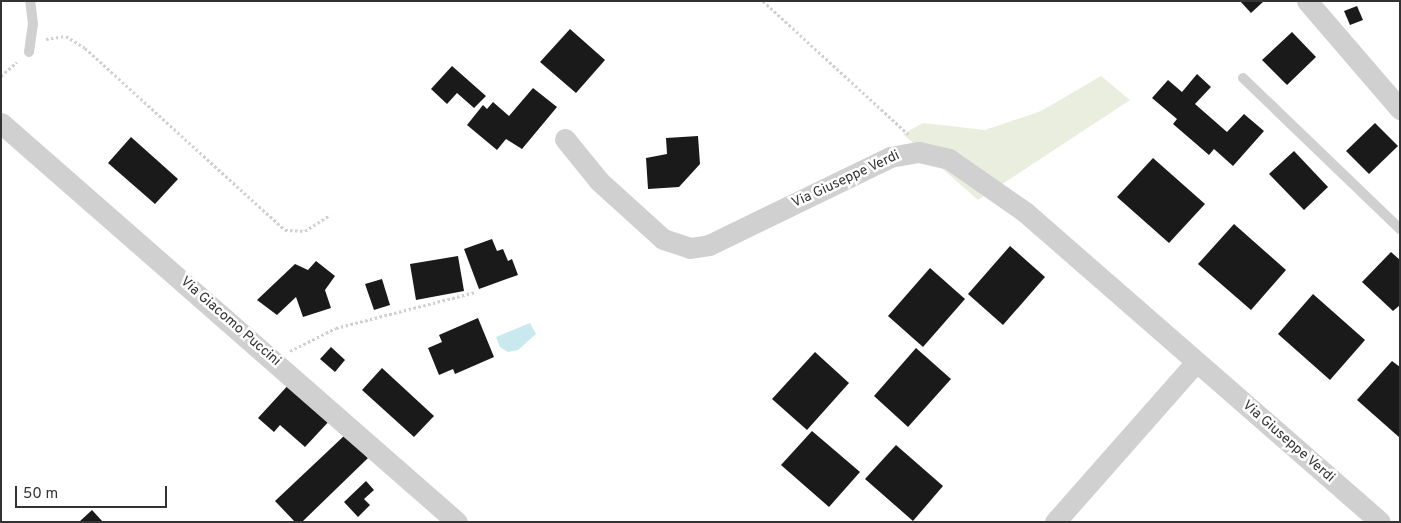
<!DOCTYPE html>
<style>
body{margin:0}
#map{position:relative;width:1401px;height:523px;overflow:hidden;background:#fff;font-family:Overpass,sans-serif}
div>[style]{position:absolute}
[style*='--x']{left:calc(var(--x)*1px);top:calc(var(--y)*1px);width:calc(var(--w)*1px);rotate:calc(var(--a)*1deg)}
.green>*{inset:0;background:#eaeede}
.water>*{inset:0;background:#cae9ee}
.building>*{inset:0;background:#1a1a1a}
.path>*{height:3px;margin-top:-1.5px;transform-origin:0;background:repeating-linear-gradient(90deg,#d0d0d0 0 2.5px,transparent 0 5px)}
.service>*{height:10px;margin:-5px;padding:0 5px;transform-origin:5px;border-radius:5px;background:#d0d0d0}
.minor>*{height:21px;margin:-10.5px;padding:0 10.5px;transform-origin:10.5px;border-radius:10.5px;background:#d0d0d0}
span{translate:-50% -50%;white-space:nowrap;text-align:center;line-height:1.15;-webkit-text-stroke:5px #fff;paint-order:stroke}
.street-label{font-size:14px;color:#333}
.frame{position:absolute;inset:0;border:2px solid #333;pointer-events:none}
.scale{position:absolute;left:15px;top:486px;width:152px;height:22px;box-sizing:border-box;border:2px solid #333;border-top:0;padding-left:6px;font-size:15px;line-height:18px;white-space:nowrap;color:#333;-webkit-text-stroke:4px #fff;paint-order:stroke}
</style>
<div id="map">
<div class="green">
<i style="clip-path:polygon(1101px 76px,1130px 100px,978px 200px,903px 134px,923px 123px,985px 130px,1041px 111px)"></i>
</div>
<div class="water">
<i style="clip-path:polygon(530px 323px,536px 334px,518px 350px,508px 352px,500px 347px,496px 337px)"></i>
</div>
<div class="building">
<i style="clip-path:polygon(1240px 1px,1264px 1px,1251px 13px)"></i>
<i style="clip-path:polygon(1357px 6px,1363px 20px,1350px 25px,1344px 11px)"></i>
<i style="clip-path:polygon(570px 29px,605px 60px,576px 93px,540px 62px)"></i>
<i style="clip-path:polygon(1292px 32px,1316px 57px,1287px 85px,1262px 60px)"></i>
<i style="clip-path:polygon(452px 66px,486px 96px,474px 108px,457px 93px,447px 104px,431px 89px)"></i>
<i style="clip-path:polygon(1197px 74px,1211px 87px,1195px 104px,1227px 132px,1244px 114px,1264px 131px,1233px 166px,1214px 149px,1209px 155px,1173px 124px,1177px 119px,1152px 98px,1168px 80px,1182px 92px)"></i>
<i style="clip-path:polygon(533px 88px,557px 107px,522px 149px,506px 139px,497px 150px,467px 125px,483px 105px,487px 109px,493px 102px,509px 116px)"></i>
<i style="clip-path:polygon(1375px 123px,1398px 146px,1369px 174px,1346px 151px)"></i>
<i style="clip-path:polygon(698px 136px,700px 164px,679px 187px,648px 189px,646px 158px,667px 154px,666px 138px)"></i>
<i style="clip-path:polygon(131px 137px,178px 179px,155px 204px,108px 163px)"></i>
<i style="clip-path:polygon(1294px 151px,1328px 187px,1304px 210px,1269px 174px)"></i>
<i style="clip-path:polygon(1153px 158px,1205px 204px,1169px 243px,1117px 197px)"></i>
<i style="clip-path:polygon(1234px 224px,1286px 270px,1251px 310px,1198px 264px)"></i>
<i style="clip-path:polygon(492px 239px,497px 251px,503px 249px,508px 261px,512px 259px,518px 275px,479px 289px,464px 249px)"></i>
<i style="clip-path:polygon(1010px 246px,1045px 277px,1003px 325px,968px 294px)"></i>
<i style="clip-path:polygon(1391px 252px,1400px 260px,1400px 305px,1393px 311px,1362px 282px)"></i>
<i style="clip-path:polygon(458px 256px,464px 291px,416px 300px,410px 264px)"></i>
<i style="clip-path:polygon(316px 261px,335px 276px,325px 290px,331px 308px,303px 317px,296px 297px,277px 315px,257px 300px,295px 264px,308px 270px)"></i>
<i style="clip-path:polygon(930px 268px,965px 299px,923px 347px,888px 316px)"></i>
<i style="clip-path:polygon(382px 279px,390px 305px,374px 310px,365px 284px)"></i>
<i style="clip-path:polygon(1313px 294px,1365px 340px,1330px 380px,1278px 334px)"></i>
<i style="clip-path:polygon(478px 318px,494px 357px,455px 374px,453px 369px,439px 375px,428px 348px,442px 342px,439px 335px)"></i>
<i style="clip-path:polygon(331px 347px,345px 360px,335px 372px,320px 359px)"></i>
<i style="clip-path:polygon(916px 348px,951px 379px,908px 427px,874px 396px)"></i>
<i style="clip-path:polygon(815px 352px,849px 383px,807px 430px,772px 399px)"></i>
<i style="clip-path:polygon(1392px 361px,1400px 367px,1400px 438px,1357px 400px)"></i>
<i style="clip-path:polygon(382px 368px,434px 416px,414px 437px,362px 390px)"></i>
<i style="clip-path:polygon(292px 381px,332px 418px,305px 447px,280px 425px,274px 432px,258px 418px)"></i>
<i style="clip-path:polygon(812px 431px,860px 472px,829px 507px,781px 465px)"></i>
<i style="clip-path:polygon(345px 435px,368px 458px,302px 522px,295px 522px,275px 501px)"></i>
<i style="clip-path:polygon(896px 445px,943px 486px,913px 521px,865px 479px)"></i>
<i style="clip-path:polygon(366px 481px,374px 490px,364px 499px,370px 505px,358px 517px,344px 502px)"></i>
<i style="clip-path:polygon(92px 510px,103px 522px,79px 522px)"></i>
</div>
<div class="path">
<i style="--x:763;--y:1;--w:197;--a:42.5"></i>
<i style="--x:46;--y:39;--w:20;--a:-9"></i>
<i style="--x:66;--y:36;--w:22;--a:32"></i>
<i style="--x:85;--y:48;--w:270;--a:42.3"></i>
<i style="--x:285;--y:230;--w:20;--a:3"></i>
<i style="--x:305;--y:231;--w:30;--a:-33"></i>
<i style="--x:1;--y:76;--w:21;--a:-41"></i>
<i style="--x:290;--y:351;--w:51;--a:-26.6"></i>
<i style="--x:336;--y:328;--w:144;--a:-14.5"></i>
</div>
<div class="service">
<i style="--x:29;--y:52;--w:28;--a:-82"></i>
<i style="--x:33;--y:24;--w:23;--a:-97"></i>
<i style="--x:1243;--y:78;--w:218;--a:43.9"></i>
</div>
<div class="minor">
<i style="--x:1307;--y:1;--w:143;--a:49.3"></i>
<i style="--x:1;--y:123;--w:606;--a:41.19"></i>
<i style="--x:565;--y:139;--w:54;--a:51"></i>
<i style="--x:599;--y:181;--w:86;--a:42.2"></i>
<i style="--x:663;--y:239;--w:28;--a:18"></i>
<i style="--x:690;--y:248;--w:19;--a:-9"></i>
<i style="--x:709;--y:245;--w:201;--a:-25.9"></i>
<i style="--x:890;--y:157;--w:29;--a:-10"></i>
<i style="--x:919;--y:152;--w:31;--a:13"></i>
<i style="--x:949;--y:159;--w:93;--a:34.9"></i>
<i style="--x:1025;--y:212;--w:471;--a:41.1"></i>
<i style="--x:1055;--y:522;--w:213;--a:-48.6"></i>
</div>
<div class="street-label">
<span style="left:846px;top:180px;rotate:-25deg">Via Giuseppe Verdi</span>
<span style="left:230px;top:322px;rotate:41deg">Via Giacomo Puccini</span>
<span style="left:1288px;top:442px;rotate:41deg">Via Giuseppe Verdi</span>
</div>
<div class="frame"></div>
<div class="scale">50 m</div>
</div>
